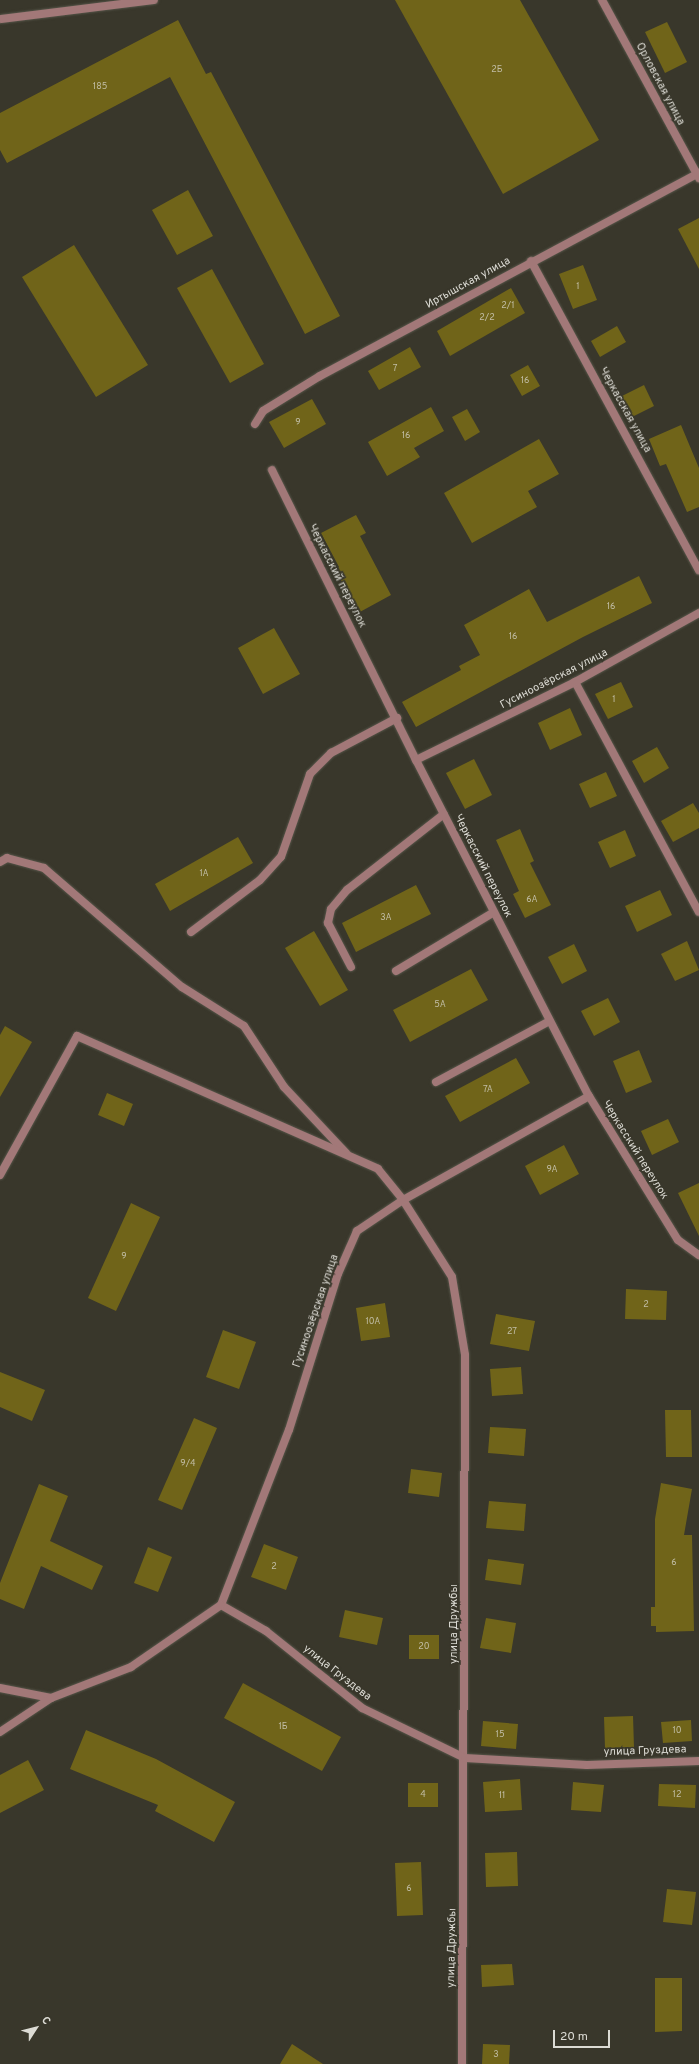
<!DOCTYPE html>
<meta charset="utf-8">
<style>
body{margin:0}
#map{position:relative;width:699px;height:2064px;overflow:hidden;background:#39372b;font-family:Overpass,sans-serif}
div>[style]{position:absolute}
[style*='--x']{left:calc(var(--x)*1px);top:calc(var(--y)*1px);width:calc(var(--w)*1px);rotate:calc(var(--a)*1deg)}
.building>*{inset:0;background:#706419}
.roads{filter:drop-shadow(0 0 1px #565549) drop-shadow(0 0 1px #565549)}
.minor>*{height:8px;margin:-4px;padding:0 4px;transform-origin:4px;border-radius:4px;background:#a27878}
.tertiary>*{height:8px;margin:-4px;padding:0 4px;transform-origin:4px;border-radius:4px;background:#a27878}
span{translate:-50% -50%;white-space:nowrap;text-align:center;line-height:1.15;-webkit-text-stroke:3.5px #39372b;paint-order:stroke}
.number-label{font-size:9px;color:#c1bda5}
.number-label span{-webkit-text-stroke-width:0}
.street-label{font-size:11px;color:#dcdbd4}
.north{position:absolute;left:16px;top:2008px;width:40px;height:40px;-webkit-text-stroke:3px #39372b;paint-order:stroke;rotate:54deg;font-size:11px;font-weight:700;line-height:16px;text-align:center;color:#dcdbd4}
.north::after{content:'';display:block;margin:auto;width:14px;height:18px;background:#dcdbd4;clip-path:polygon(50% 0,100% 100%,50% 72%,0 100%)}
.scale{position:absolute;left:553px;top:2030px;width:57px;height:18px;box-sizing:border-box;border:2px solid #dcdbd4;border-top:0;padding-left:5px;font-size:12px;line-height:14px;white-space:nowrap;color:#dcdbd4;-webkit-text-stroke:3px #39372b;paint-order:stroke}
</style>
<div id="map">
<div class="building">
<i style="clip-path:polygon(395px 0,520px 0,599px 140px,503px 194px)"></i>
<i style="clip-path:polygon(178px 20px,206px 74px,211px 72px,340px 316px,305px 334px,170px 77px,7px 163px,0 150px,0 113px)"></i>
<i style="clip-path:polygon(667px 22px,687px 62px,665px 73px,645px 32px)"></i>
<i style="clip-path:polygon(188px 190px,213px 236px,177px 255px,152px 210px)"></i>
<i style="clip-path:polygon(699px 218px,699px 269px,678px 229px)"></i>
<i style="clip-path:polygon(74px 245px,148px 365px,96px 397px,22px 277px)"></i>
<i style="clip-path:polygon(583px 265px,597px 300px,573px 309px,559px 274px)"></i>
<i style="clip-path:polygon(212px 269px,264px 364px,230px 383px,177px 288px)"></i>
<i style="clip-path:polygon(511px 288px,525px 313px,450px 356px,437px 331px)"></i>
<i style="clip-path:polygon(617px 326px,626px 342px,600px 357px,591px 341px)"></i>
<i style="clip-path:polygon(410px 347px,421px 367px,379px 390px,368px 371px)"></i>
<i style="clip-path:polygon(528px 365px,540px 386px,522px 396px,510px 375px)"></i>
<i style="clip-path:polygon(644px 385px,654px 406px,632px 417px,622px 396px)"></i>
<i style="clip-path:polygon(312px 399px,326px 424px,284px 448px,269px 422px)"></i>
<i style="clip-path:polygon(431px 407px,444px 431px,414px 448px,420px 457px,387px 476px,368px 442px)"></i>
<i style="clip-path:polygon(467px 409px,480px 432px,465px 441px,452px 417px)"></i>
<i style="clip-path:polygon(681px 425px,699px 468px,699px 507px,687px 512px,666px 464px,660px 466px,649px 439px)"></i>
<i style="clip-path:polygon(539px 439px,559px 474px,528px 491px,537px 507px,472px 543px,444px 493px)"></i>
<i style="clip-path:polygon(356px 515px,366px 533px,360px 536px,391px 595px,358px 613px,335px 569px,339px 567px,321px 533px)"></i>
<i style="clip-path:polygon(639px 576px,652px 603px,583px 637px,416px 727px,402px 702px,461px 670px,459px 666px,480px 655px,464px 625px,529px 589px,547px 622px)"></i>
<i style="clip-path:polygon(274px 628px,300px 674px,263px 694px,238px 648px)"></i>
<i style="clip-path:polygon(621px 682px,633px 707px,608px 719px,595px 694px)"></i>
<i style="clip-path:polygon(570px 708px,582px 735px,550px 750px,538px 723px)"></i>
<i style="clip-path:polygon(657px 747px,669px 768px,644px 783px,632px 761px)"></i>
<i style="clip-path:polygon(474px 759px,492px 795px,465px 809px,446px 773px)"></i>
<i style="clip-path:polygon(606px 772px,617px 796px,590px 808px,579px 784px)"></i>
<i style="clip-path:polygon(693px 803px,699px 813px,699px 828px,673px 842px,661px 821px)"></i>
<i style="clip-path:polygon(520px 829px,534px 861px,530px 863px,551px 905px,525px 918px,513px 894px,519px 891px,496px 840px)"></i>
<i style="clip-path:polygon(625px 830px,636px 856px,610px 868px,598px 842px)"></i>
<i style="clip-path:polygon(238px 837px,253px 863px,170px 911px,155px 884px)"></i>
<i style="clip-path:polygon(416px 885px,431px 914px,356px 952px,342px 923px)"></i>
<i style="clip-path:polygon(660px 890px,672px 915px,637px 932px,625px 906px)"></i>
<i style="clip-path:polygon(314px 931px,348px 990px,320px 1006px,285px 948px)"></i>
<i style="clip-path:polygon(687px 941px,699px 970px,675px 981px,661px 954px)"></i>
<i style="clip-path:polygon(574px 944px,587px 971px,562px 984px,548px 957px)"></i>
<i style="clip-path:polygon(471px 969px,488px 1000px,410px 1042px,393px 1010px)"></i>
<i style="clip-path:polygon(608px 998px,620px 1022px,594px 1036px,581px 1011px)"></i>
<i style="clip-path:polygon(5px 1026px,32px 1042px,0 1097px,0 1035px)"></i>
<i style="clip-path:polygon(639px 1050px,652px 1082px,626px 1093px,613px 1061px)"></i>
<i style="clip-path:polygon(516px 1058px,530px 1083px,460px 1122px,445px 1096px)"></i>
<i style="clip-path:polygon(107px 1093px,133px 1104px,124px 1126px,98px 1115px)"></i>
<i style="clip-path:polygon(668px 1119px,679px 1142px,652px 1155px,641px 1131px)"></i>
<i style="clip-path:polygon(564px 1145px,579px 1174px,540px 1195px,525px 1166px)"></i>
<i style="clip-path:polygon(699px 1183px,699px 1236px,678px 1193px)"></i>
<i style="clip-path:polygon(131px 1203px,160px 1217px,116px 1311px,88px 1298px)"></i>
<i style="clip-path:polygon(626px 1289px,667px 1291px,666px 1320px,625px 1319px)"></i>
<i style="clip-path:polygon(385px 1303px,390px 1337px,361px 1341px,356px 1308px)"></i>
<i style="clip-path:polygon(496px 1314px,535px 1321px,529px 1351px,490px 1344px)"></i>
<i style="clip-path:polygon(223px 1330px,256px 1342px,239px 1389px,206px 1377px)"></i>
<i style="clip-path:polygon(521px 1367px,523px 1394px,492px 1396px,490px 1369px)"></i>
<i style="clip-path:polygon(0 1372px,45px 1390px,32px 1421px,0 1407px)"></i>
<i style="clip-path:polygon(665px 1410px,691px 1410px,692px 1457px,666px 1457px)"></i>
<i style="clip-path:polygon(194px 1418px,217px 1428px,182px 1510px,158px 1500px)"></i>
<i style="clip-path:polygon(490px 1427px,526px 1429px,524px 1456px,488px 1453px)"></i>
<i style="clip-path:polygon(411px 1469px,442px 1473px,439px 1497px,408px 1493px)"></i>
<i style="clip-path:polygon(661px 1483px,692px 1489px,684px 1535px,692px 1535px,694px 1631px,656px 1632px,656px 1626px,651px 1626px,651px 1607px,655px 1607px,655px 1519px)"></i>
<i style="clip-path:polygon(39px 1484px,68px 1496px,50px 1541px,103px 1566px,92px 1590px,41px 1566px,24px 1609px,0 1599px,0 1583px)"></i>
<i style="clip-path:polygon(489px 1501px,526px 1504px,524px 1531px,486px 1528px)"></i>
<i style="clip-path:polygon(264px 1544px,298px 1557px,286px 1590px,251px 1577px)"></i>
<i style="clip-path:polygon(148px 1547px,172px 1557px,158px 1592px,134px 1583px)"></i>
<i style="clip-path:polygon(488px 1559px,524px 1564px,521px 1585px,485px 1580px)"></i>
<i style="clip-path:polygon(345px 1610px,383px 1618px,377px 1645px,339px 1637px)"></i>
<i style="clip-path:polygon(486px 1618px,516px 1623px,511px 1653px,480px 1648px)"></i>
<i style="clip-path:polygon(409px 1635px,439px 1635px,439px 1659px,409px 1659px)"></i>
<i style="clip-path:polygon(243px 1683px,341px 1737px,322px 1771px,224px 1718px)"></i>
<i style="clip-path:polygon(633px 1716px,634px 1748px,605px 1749px,604px 1717px)"></i>
<i style="clip-path:polygon(691px 1720px,692px 1741px,663px 1743px,661px 1722px)"></i>
<i style="clip-path:polygon(483px 1721px,518px 1724px,516px 1749px,481px 1746px)"></i>
<i style="clip-path:polygon(86px 1730px,156px 1759px,235px 1802px,214px 1842px,155px 1811px,158px 1805px,70px 1769px)"></i>
<i style="clip-path:polygon(28px 1760px,44px 1790px,0 1813px,0 1775px)"></i>
<i style="clip-path:polygon(520px 1779px,522px 1810px,485px 1812px,483px 1782px)"></i>
<i style="clip-path:polygon(573px 1782px,604px 1785px,601px 1812px,571px 1810px)"></i>
<i style="clip-path:polygon(408px 1783px,438px 1783px,438px 1807px,408px 1807px)"></i>
<i style="clip-path:polygon(659px 1784px,696px 1785px,695px 1808px,658px 1806px)"></i>
<i style="clip-path:polygon(517px 1852px,518px 1886px,486px 1887px,485px 1853px)"></i>
<i style="clip-path:polygon(421px 1862px,423px 1915px,397px 1916px,395px 1863px)"></i>
<i style="clip-path:polygon(667px 1889px,696px 1892px,692px 1925px,663px 1922px)"></i>
<i style="clip-path:polygon(512px 1964px,514px 1985px,482px 1987px,481px 1965px)"></i>
<i style="clip-path:polygon(655px 1978px,682px 1978px,682px 2031px,655px 2032px)"></i>
<i style="clip-path:polygon(292px 2044px,323px 2064px,280px 2064px)"></i>
<i style="clip-path:polygon(483px 2044px,510px 2045px,509px 2064px,482px 2064px)"></i>
</div>
<div class="roads">
<div class="minor">
<i style="--x:1;--y:19;--w:154;--a:-7.1"></i>
<i style="--x:531;--y:261;--w:352;--a:61.5"></i>
<i style="--x:255;--y:424;--w:15;--a:-58"></i>
<i style="--x:263;--y:411;--w:67;--a:-31.6"></i>
<i style="--x:320;--y:376;--w:430;--a:-28.2"></i>
<i style="--x:272;--y:470;--w:324;--a:63.6"></i>
<i style="--x:416;--y:760;--w:378;--a:62.8"></i>
<i style="--x:589;--y:1096;--w:169;--a:58.3"></i>
<i style="--x:678;--y:1240;--w:26;--a:36"></i>
<i style="--x:575;--y:682;--w:261;--a:61.7"></i>
<i style="--x:416;--y:760;--w:177;--a:-26.1"></i>
<i style="--x:575;--y:682;--w:142;--a:-29.1"></i>
<i style="--x:0;--y:862;--w:8;--a:-30"></i>
<i style="--x:7;--y:858;--w:38;--a:15"></i>
<i style="--x:44;--y:868;--w:182;--a:40.8"></i>
<i style="--x:182;--y:987;--w:73;--a:32.2"></i>
<i style="--x:244;--y:1026;--w:73;--a:56.7"></i>
<i style="--x:284;--y:1087;--w:91;--a:46.8"></i>
<i style="--x:191;--y:932;--w:86;--a:-37"></i>
<i style="--x:260;--y:880;--w:31;--a:-48"></i>
<i style="--x:281;--y:857;--w:88;--a:-70.7"></i>
<i style="--x:310;--y:774;--w:30;--a:-45"></i>
<i style="--x:331;--y:753;--w:75;--a:-27.9"></i>
<i style="--x:351;--y:967;--w:50;--a:-117.6"></i>
<i style="--x:328;--y:923;--w:14;--a:-78"></i>
<i style="--x:331;--y:909;--w:25;--a:-50"></i>
<i style="--x:347;--y:890;--w:123;--a:-38.1"></i>
<i style="--x:396;--y:971;--w:114;--a:-31"></i>
<i style="--x:436;--y:1082;--w:129;--a:-28.2"></i>
<i style="--x:0;--y:1175;--w:159;--a:-61"></i>
<i style="--x:77;--y:1036;--w:329;--a:23.8"></i>
<i style="--x:378;--y:1169;--w:40;--a:51"></i>
<i style="--x:403;--y:1200;--w:91;--a:57.5"></i>
<i style="--x:452;--y:1277;--w:79;--a:80.5"></i>
<i style="--x:465;--y:1355;--w:709;--a:90.24"></i>
<i style="--x:221;--y:1605;--w:188;--a:-68.8"></i>
<i style="--x:289;--y:1430;--w:164;--a:-72.6"></i>
<i style="--x:338;--y:1274;--w:47;--a:-66.2"></i>
<i style="--x:357;--y:1231;--w:55;--a:-34"></i>
<i style="--x:403;--y:1200;--w:213;--a:-29.2"></i>
<i style="--x:221;--y:1605;--w:52;--a:30"></i>
<i style="--x:266;--y:1631;--w:123;--a:38.7"></i>
<i style="--x:362;--y:1708;--w:114;--a:25.9"></i>
<i style="--x:465;--y:1758;--w:122;--a:3.3"></i>
<i style="--x:587;--y:1765;--w:112;--a:-2"></i>
<i style="--x:0;--y:1688;--w:52;--a:11.1"></i>
<i style="--x:0;--y:1732;--w:61;--a:-33.7"></i>
<i style="--x:51;--y:1698;--w:86;--a:-21.2"></i>
<i style="--x:131;--y:1667;--w:109;--a:-34.6"></i>
</div>
<div class="tertiary">
<i style="--x:602;--y:0;--w:203;--a:61.4"></i>
</div>
</div>
<div class="number-label">
<span style="left:497px;top:70px">2Б</span>
<span style="left:100px;top:87px">185</span>
<span style="left:578px;top:287px">1</span>
<span style="left:508px;top:306px">2/1</span>
<span style="left:487px;top:318px">2/2</span>
<span style="left:395px;top:369px">7</span>
<span style="left:525px;top:381px">16</span>
<span style="left:298px;top:423px">9</span>
<span style="left:406px;top:436px">16</span>
<span style="left:611px;top:607px">16</span>
<span style="left:513px;top:637px">16</span>
<span style="left:614px;top:700px">1</span>
<span style="left:204px;top:874px">1А</span>
<span style="left:532px;top:900px">6А</span>
<span style="left:386px;top:918px">3А</span>
<span style="left:440px;top:1005px">5А</span>
<span style="left:488px;top:1090px">7А</span>
<span style="left:552px;top:1170px">9А</span>
<span style="left:124px;top:1257px">9</span>
<span style="left:646px;top:1305px">2</span>
<span style="left:373px;top:1322px">10А</span>
<span style="left:512px;top:1332px">27</span>
<span style="left:188px;top:1464px">9/4</span>
<span style="left:674px;top:1563px">6</span>
<span style="left:274px;top:1567px">2</span>
<span style="left:424px;top:1647px">20</span>
<span style="left:283px;top:1727px">1Б</span>
<span style="left:677px;top:1731px">10</span>
<span style="left:500px;top:1735px">15</span>
<span style="left:423px;top:1795px">4</span>
<span style="left:677px;top:1795px">12</span>
<span style="left:502px;top:1796px">11</span>
<span style="left:409px;top:1889px">6</span>
<span style="left:496px;top:2055px">3</span>
</div>
<div class="street-label">
<span style="left:660px;top:84px;rotate:62deg">Орловская улица</span>
<span style="left:468px;top:283px;rotate:-29deg">Иртышская улица</span>
<span style="left:625px;top:410px;rotate:61deg">Черкасская улица</span>
<span style="left:337px;top:576px;rotate:63deg">Черкасский переулок</span>
<span style="left:554px;top:679px;rotate:-27deg">Гусиноозёрская улица</span>
<span style="left:483px;top:866px;rotate:63deg">Черкасский переулок</span>
<span style="left:635px;top:1150px;rotate:58deg">Черкасский переулок</span>
<span style="left:316px;top:1311px;rotate:-71deg">Гусиноозёрская улица</span>
<span style="left:454px;top:1624px;rotate:-90deg">улица Дружбы</span>
<span style="left:337px;top:1673px;rotate:38deg">улица Груздева</span>
<span style="left:645px;top:1751px;rotate:-2deg">улица Груздева</span>
<span style="left:452px;top:1948px;rotate:-89deg">улица Дружбы</span>
</div>
<div class="north">С</div>
<div class="scale">20 m</div>
</div>
